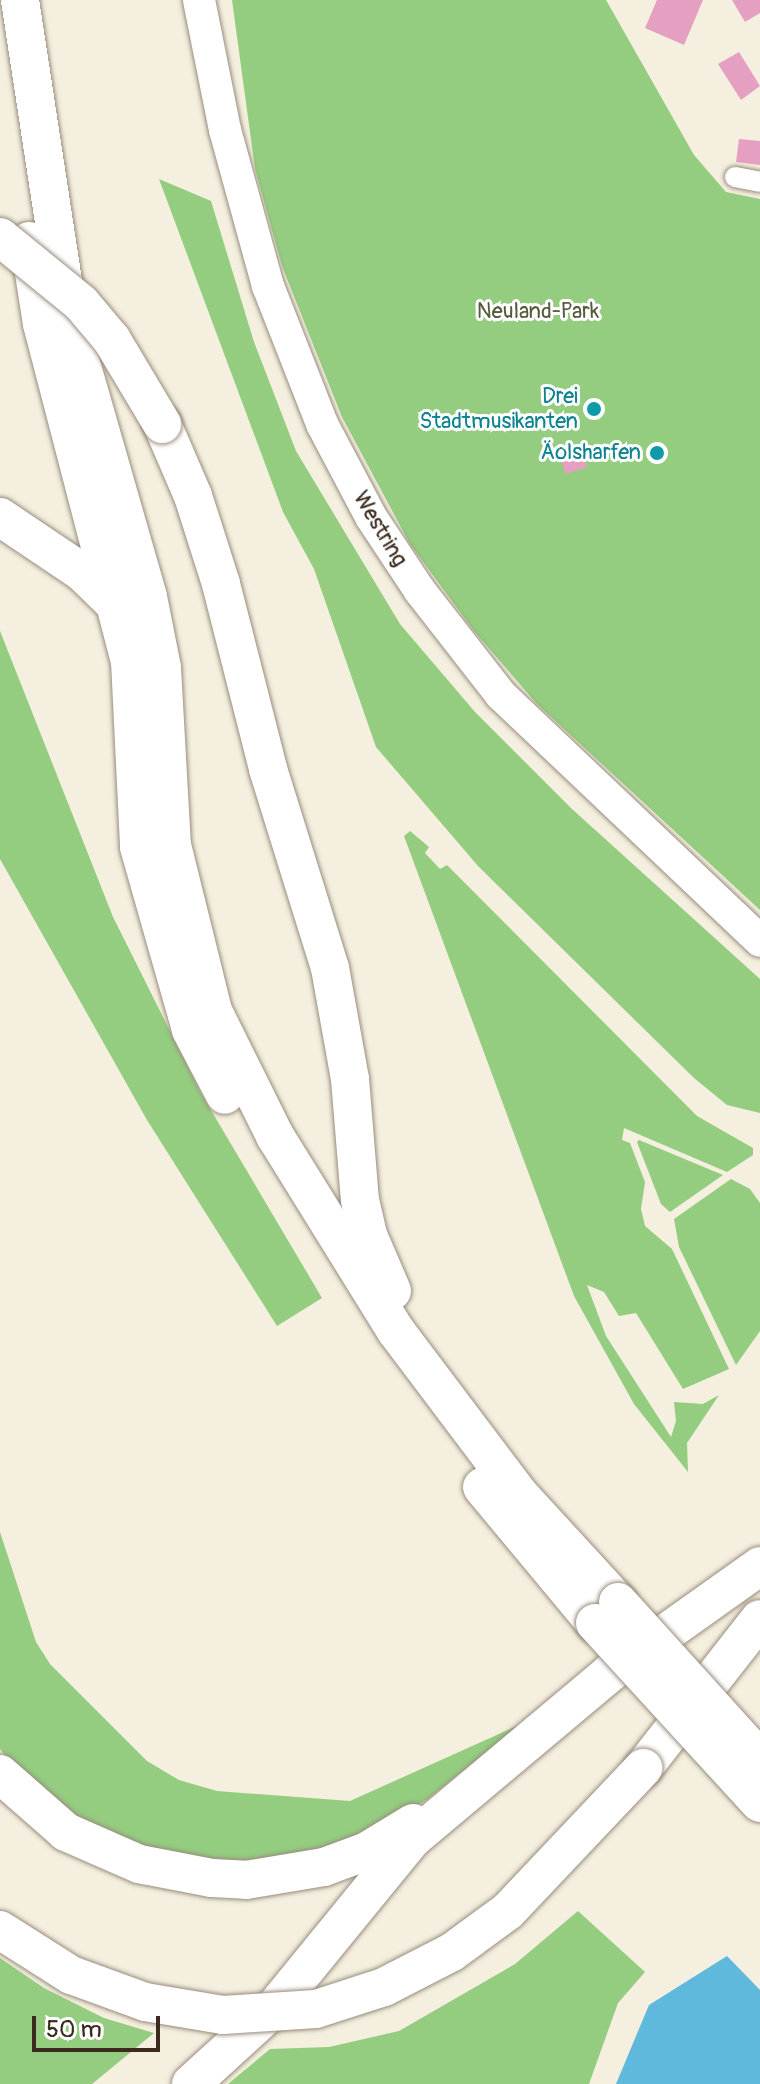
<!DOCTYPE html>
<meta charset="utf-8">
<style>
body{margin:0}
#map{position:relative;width:760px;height:2084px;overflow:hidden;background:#f4efde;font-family:Pangolin,sans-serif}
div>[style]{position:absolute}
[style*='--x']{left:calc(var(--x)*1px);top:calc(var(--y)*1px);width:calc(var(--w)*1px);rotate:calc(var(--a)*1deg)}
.green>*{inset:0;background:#94cd80}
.water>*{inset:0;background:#5eb9dc}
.building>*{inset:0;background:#e59fc1}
.roads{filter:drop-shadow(0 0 2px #988c7e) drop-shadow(0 0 2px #988c7e)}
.minor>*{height:20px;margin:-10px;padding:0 10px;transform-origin:10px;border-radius:10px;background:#fff}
.primary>*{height:32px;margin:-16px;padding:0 16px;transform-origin:16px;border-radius:16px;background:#fff}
.motorway>*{height:38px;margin:-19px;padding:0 19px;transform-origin:19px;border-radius:19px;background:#fff}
.bridges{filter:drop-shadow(0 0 2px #988c7e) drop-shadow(0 0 2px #988c7e)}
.motorway-bridge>*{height:38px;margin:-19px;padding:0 19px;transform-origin:19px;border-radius:19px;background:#fff}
.dots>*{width:22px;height:22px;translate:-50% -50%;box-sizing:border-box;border:4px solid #fff;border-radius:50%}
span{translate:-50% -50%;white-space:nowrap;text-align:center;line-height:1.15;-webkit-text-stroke:6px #fff;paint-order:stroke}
.park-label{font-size:22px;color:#565b3b}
.culture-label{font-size:22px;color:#0d838f}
.right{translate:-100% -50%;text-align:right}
.street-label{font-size:22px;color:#3b2a1e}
.scale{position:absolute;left:32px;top:2016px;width:128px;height:36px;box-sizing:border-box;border:4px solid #3b2a1e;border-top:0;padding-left:10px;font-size:24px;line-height:28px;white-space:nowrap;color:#3b2a1e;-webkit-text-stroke:6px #fff;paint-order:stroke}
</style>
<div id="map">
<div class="green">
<i style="clip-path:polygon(232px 0,606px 0,694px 155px,726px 192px,760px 199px,760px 910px,537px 704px,474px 631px,410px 544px,342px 417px,282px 266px,255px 169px)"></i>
<i style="clip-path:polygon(159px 179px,211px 201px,254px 342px,296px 451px,400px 624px,475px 712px,572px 809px,760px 979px,760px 1113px,727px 1105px,694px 1078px,478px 866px,376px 747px,314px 569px,283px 512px)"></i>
<i style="clip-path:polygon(0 631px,113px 917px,202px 1095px,322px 1298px,277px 1326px,147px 1120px,0 859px)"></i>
<i style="clip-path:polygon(410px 831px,429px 847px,425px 853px,440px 869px,447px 865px,697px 1116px,753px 1148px,753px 1155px,727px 1172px,624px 1128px,622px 1140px,630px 1143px,645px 1182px,641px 1209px,645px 1226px,672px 1249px,729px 1369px,683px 1389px,636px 1313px,619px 1316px,604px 1292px,587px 1285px,606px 1336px,671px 1437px,676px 1421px,674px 1402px,703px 1404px,719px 1395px,687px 1443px,688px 1472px,634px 1404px,574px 1296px,404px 836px)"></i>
<i style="clip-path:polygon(637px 1142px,639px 1140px,723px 1175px,670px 1212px,661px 1204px)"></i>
<i style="clip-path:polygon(731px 1179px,750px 1189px,760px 1203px,760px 1331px,736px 1365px,679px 1247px,674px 1219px)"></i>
<i style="clip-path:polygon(0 1532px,36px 1642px,50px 1664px,147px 1761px,179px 1780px,217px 1791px,350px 1801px,521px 1724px,428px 1799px,375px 1829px,309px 1855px,244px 1864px,148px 1853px,73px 1821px,20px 1776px,0 1749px)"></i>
<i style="clip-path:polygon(578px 1911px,645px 1972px,618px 2003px,589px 2084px,228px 2084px,270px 2049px,329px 2047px,399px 2031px,515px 1964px)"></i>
<i style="clip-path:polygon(0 1958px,44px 1988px,104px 2018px,154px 2033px,92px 2084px,0 2084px)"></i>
</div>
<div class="water">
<i style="clip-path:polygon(727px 1956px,760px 1990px,760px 2084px,616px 2084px,649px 2005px)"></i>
</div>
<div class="building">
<i style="clip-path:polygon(657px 0,703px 0,684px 45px,645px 28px)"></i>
<i style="clip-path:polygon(732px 0,760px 0,760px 13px,745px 22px)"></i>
<i style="clip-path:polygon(739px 52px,760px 86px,741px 100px,718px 64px)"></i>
<i style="clip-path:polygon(739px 139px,760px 141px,760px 165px,736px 162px)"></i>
<i style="clip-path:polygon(581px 445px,587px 467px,566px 474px,558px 452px)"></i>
</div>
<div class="roads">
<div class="minor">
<i style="--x:735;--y:177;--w:25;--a:11"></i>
</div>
<div class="primary">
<i style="--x:199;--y:0;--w:133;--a:78.7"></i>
<i style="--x:225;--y:130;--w:162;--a:74.6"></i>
<i style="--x:268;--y:286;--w:148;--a:68.6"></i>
<i style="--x:322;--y:424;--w:105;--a:62.2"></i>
<i style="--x:371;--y:517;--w:89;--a:56.5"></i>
<i style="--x:420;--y:591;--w:132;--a:52.1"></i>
<i style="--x:501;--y:695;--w:357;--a:43.5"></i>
</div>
<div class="motorway">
<i style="--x:20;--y:0;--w:325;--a:81.3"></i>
<i style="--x:69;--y:321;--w:287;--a:74"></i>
<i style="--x:148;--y:597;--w:72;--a:78.8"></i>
<i style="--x:162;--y:668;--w:177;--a:86.8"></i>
<i style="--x:172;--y:845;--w:171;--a:76.1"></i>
<i style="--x:213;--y:1011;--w:140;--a:63.6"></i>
<i style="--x:275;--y:1136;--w:229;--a:58.2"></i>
<i style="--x:396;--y:1331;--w:203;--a:53"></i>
<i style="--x:518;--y:1493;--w:148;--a:47.5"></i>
<i style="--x:29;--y:241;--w:84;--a:81.1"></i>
<i style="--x:42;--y:324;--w:348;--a:75.4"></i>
<i style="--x:130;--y:661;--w:186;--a:87.2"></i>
<i style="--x:139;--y:847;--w:190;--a:74.1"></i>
<i style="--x:191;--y:1030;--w:73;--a:62.4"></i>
<i style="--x:162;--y:424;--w:78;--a:66.7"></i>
<i style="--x:193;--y:496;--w:92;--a:72.3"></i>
<i style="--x:221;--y:584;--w:191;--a:75.7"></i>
<i style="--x:268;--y:769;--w:208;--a:72.7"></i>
<i style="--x:330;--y:968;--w:113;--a:79.8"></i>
<i style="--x:350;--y:1079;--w:121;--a:85.3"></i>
<i style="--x:360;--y:1200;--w:36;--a:77"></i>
<i style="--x:368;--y:1235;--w:61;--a:66.8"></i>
<i style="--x:0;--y:517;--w:99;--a:33.9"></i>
<i style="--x:82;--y:572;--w:50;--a:44.2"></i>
<i style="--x:482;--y:1487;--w:177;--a:50.3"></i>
<i style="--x:643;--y:1768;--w:189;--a:-51.9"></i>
<i style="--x:0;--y:1774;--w:88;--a:41.3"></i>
<i style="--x:66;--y:1832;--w:80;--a:23.7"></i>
<i style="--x:139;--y:1864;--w:74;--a:10.9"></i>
<i style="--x:212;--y:1878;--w:34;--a:3"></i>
<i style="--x:246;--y:1880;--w:79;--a:-9.5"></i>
<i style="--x:324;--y:1867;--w:46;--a:-20.4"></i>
<i style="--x:367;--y:1851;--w:54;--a:-31.3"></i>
<i style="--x:191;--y:2084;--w:114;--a:-42.5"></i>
<i style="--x:275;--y:2007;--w:215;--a:-50.8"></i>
<i style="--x:411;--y:1840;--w:261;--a:-40"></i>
<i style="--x:611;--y:1672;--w:183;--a:-35.4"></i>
</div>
</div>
<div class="bridges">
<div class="motorway-bridge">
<i style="--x:0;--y:237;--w:104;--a:39.2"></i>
<i style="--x:81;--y:303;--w:48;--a:50"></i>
<i style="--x:112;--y:340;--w:98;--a:59.2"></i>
<i style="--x:618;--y:1602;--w:212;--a:47.9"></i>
<i style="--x:595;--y:1623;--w:244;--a:47.5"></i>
<i style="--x:0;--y:1930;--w:84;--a:32.4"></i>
<i style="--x:71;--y:1975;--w:79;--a:20"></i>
<i style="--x:145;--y:2002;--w:79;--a:9.5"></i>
<i style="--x:223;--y:2015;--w:93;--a:-3.7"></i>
<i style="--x:316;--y:2009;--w:71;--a:-17.9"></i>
<i style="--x:384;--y:1987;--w:76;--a:-27.2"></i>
<i style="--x:452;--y:1952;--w:69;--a:-36.2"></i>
<i style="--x:508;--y:1911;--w:197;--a:-46.6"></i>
</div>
</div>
<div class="dots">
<i style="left:594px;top:409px;background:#0f9aa8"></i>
<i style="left:657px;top:453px;background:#0f9aa8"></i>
</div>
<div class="park-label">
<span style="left:538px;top:312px">Neuland-Park</span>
</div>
<div class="culture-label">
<span class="right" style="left:578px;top:409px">Drei<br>Stadtmusikanten</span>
<span class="right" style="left:641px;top:453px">Äolsharfen</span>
</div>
<div class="street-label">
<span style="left:380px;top:529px;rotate:59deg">Westring</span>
</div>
<div class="scale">50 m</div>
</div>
